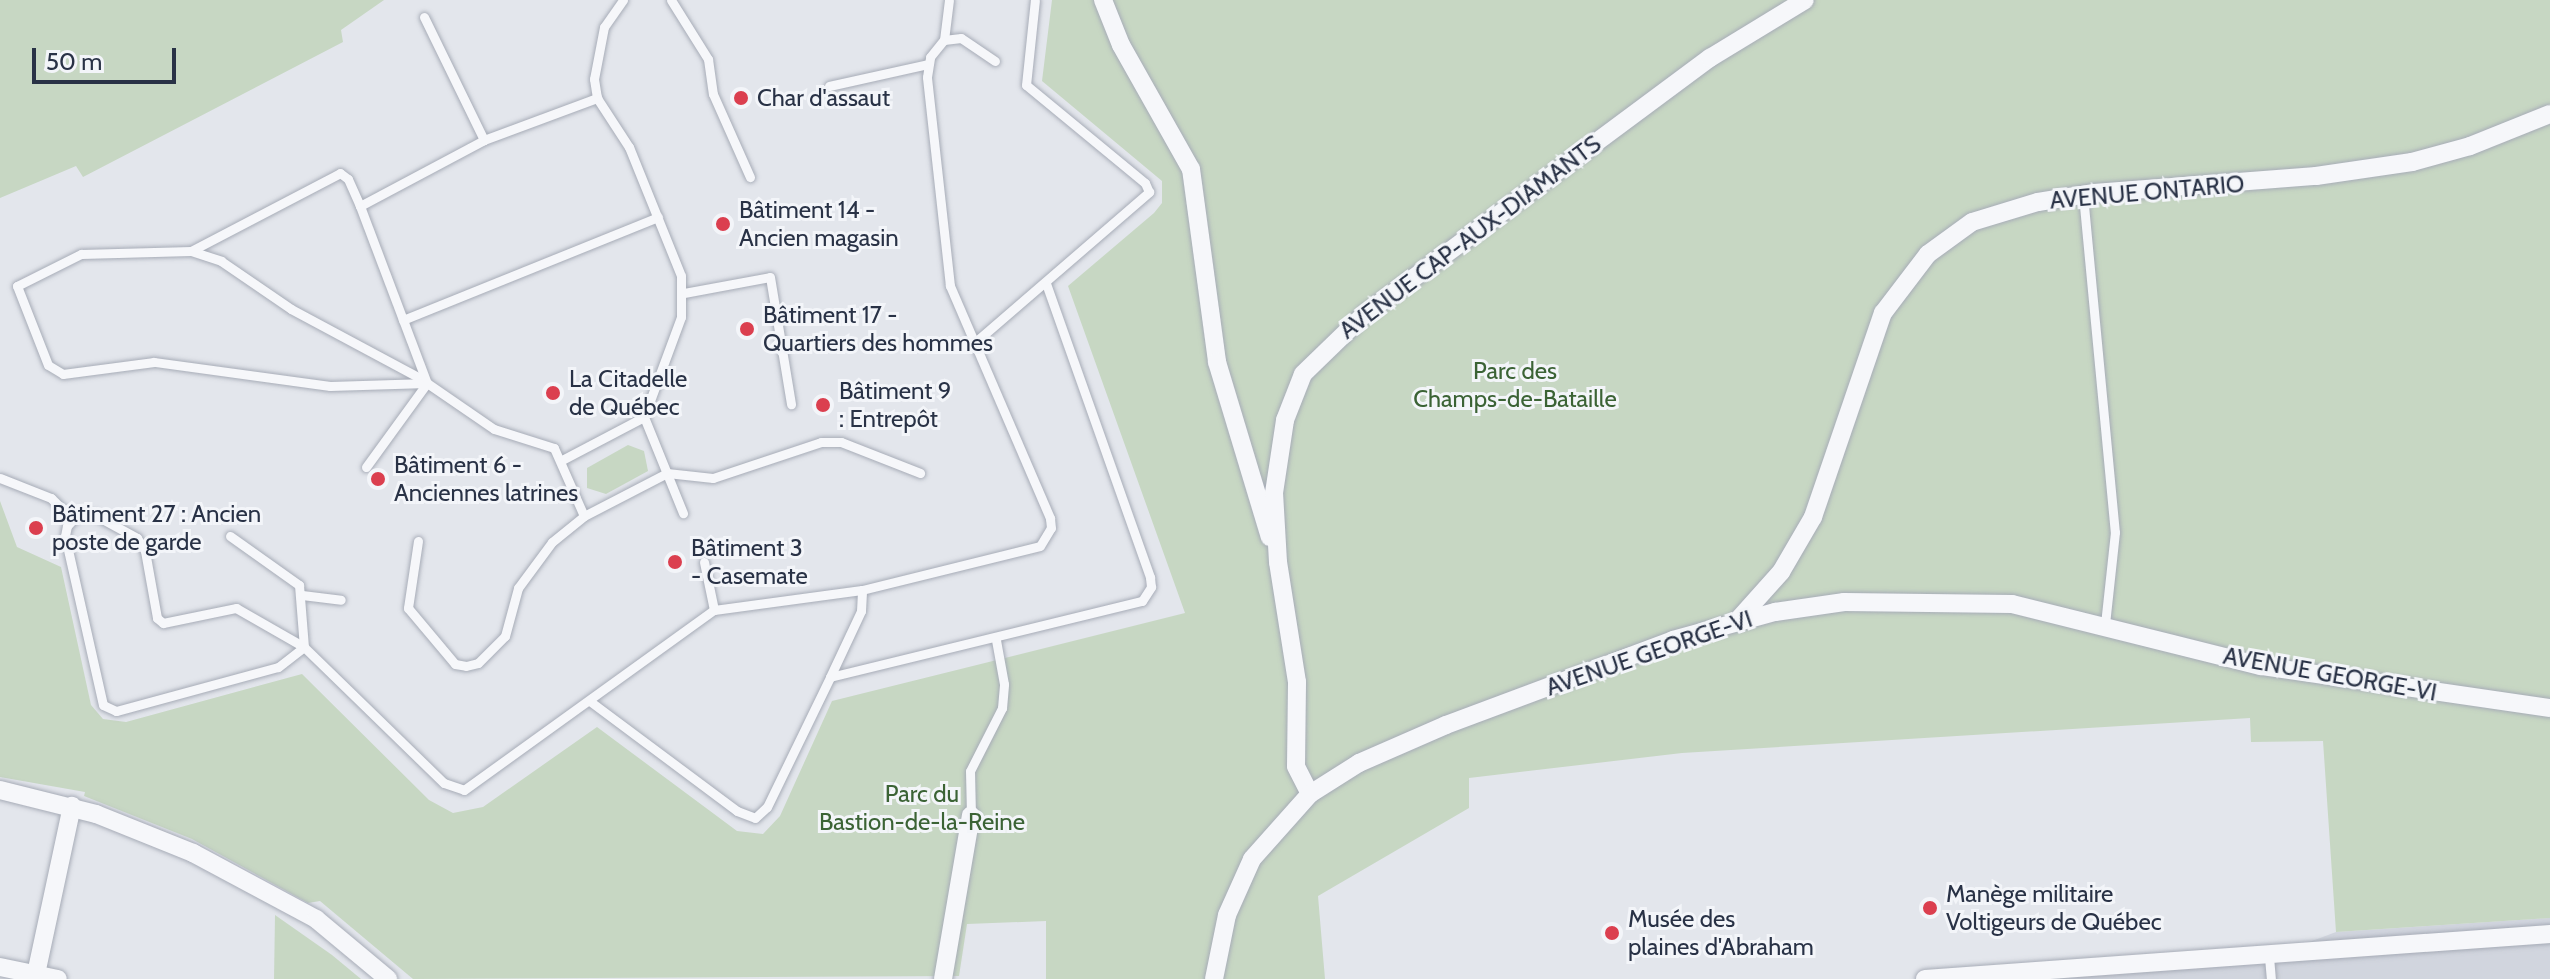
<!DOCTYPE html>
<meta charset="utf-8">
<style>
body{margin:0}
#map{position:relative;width:2550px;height:979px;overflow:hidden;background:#e3e6ec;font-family:Cabin,sans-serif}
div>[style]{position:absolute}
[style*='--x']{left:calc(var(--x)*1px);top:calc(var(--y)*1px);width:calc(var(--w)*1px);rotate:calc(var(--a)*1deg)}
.built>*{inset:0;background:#d1d5de}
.green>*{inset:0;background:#c7d7c3}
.roads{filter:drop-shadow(0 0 2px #a7acb7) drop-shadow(0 0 2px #a7acb7)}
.lane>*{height:9px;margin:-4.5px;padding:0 4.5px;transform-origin:4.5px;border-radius:4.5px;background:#f6f7fa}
.street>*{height:18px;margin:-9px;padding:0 9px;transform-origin:9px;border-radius:9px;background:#f6f7fa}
.dots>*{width:22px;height:22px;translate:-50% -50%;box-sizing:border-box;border:4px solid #f3f5f9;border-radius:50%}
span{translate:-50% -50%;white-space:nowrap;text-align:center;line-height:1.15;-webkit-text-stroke:6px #f3f5f9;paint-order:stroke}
.poi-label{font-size:24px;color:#293246}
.left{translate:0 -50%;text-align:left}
.street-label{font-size:24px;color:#293246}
.park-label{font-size:24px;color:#3b6335}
.scale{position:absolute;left:32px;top:48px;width:144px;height:36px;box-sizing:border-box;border:4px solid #293246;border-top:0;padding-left:10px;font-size:24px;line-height:28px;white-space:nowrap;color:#293246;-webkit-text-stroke:6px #f3f5f9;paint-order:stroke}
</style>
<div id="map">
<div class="built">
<i style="clip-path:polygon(2550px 918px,2550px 979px,2060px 979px,2060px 969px,2269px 957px,2336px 932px)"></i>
</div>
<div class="green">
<i style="clip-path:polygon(0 0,384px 0,341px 30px,343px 42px,83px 177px,76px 166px,0 198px)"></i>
<i style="clip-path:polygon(1052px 0,2550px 0,2550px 918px,2336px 932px,2323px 741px,2251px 742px,2250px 718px,1682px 753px,1469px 778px,1469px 808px,1318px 896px,1325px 979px,1046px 979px,1046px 921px,967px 924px,959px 976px,413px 979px,320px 901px,308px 903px,192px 839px,84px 796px,85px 792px,0 777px,0 501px,17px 547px,61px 567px,91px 705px,103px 719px,126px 722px,302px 674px,429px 800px,453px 813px,483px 807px,597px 727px,737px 831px,763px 834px,780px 816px,832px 701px,1185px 613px,1068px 286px,1154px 213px,1162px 203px,1162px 181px,1042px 81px)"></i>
<i style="clip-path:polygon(628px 445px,644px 451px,648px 471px,606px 494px,587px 488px,587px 468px)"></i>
<i style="clip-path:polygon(275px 915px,332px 955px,361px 979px,274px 979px)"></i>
</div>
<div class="roads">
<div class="lane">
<i style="--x:623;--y:0;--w:33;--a:125"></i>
<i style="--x:604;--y:27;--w:53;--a:100.9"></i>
<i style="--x:594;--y:79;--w:19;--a:81"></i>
<i style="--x:597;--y:98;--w:59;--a:56.9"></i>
<i style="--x:629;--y:147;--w:139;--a:68"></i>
<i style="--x:681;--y:276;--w:41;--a:90"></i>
<i style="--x:681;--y:317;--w:107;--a:110.3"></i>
<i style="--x:644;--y:417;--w:104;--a:67.9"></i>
<i style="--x:671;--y:0;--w:70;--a:57.9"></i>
<i style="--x:708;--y:59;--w:35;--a:82"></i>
<i style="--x:713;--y:94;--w:91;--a:66"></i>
<i style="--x:424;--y:17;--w:137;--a:64"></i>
<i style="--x:944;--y:40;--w:17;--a:-7"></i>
<i style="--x:961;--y:38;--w:41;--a:34.1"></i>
<i style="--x:829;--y:86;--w:101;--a:-12.5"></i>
<i style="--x:2083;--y:195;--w:339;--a:84.6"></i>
<i style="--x:2115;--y:532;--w:93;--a:96.2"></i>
<i style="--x:360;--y:206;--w:140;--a:-28"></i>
<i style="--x:484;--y:140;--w:121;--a:-20.4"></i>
<i style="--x:191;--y:251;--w:32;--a:18"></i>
<i style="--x:221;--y:261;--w:85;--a:34.4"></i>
<i style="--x:291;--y:309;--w:152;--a:28.2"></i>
<i style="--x:684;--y:293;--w:87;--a:-10.5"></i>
<i style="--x:770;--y:277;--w:129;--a:80.6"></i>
<i style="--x:403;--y:320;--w:275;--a:-22"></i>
<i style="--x:973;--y:344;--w:233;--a:-40.8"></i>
<i style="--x:1149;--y:192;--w:10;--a:-114"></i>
<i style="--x:1145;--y:183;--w:154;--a:-140.5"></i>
<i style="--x:1026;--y:85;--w:85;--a:-84"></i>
<i style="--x:427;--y:383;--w:97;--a:178.2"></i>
<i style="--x:330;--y:386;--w:178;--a:-172.2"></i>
<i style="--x:154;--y:362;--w:92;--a:172.5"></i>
<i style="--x:63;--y:374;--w:17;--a:-149"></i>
<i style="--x:48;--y:365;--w:85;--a:-111.4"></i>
<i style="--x:17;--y:286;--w:72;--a:-26.6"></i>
<i style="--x:81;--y:254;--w:110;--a:-1.6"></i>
<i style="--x:191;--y:251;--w:168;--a:-27.6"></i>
<i style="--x:340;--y:173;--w:10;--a:37"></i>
<i style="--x:348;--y:179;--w:30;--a:66"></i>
<i style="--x:360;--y:206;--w:189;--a:69.3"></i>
<i style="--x:427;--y:383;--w:81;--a:34.5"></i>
<i style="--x:494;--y:429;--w:63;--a:17.6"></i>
<i style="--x:554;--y:448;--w:74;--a:66.2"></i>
<i style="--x:562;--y:460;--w:93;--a:-27.7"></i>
<i style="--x:366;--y:467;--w:104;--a:-54"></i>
<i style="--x:0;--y:478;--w:55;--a:21.4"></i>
<i style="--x:51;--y:498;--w:28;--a:45"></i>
<i style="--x:230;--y:536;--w:85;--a:35.4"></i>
<i style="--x:299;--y:585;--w:62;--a:85.4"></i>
<i style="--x:304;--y:647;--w:33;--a:142"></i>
<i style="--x:278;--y:667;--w:168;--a:164.8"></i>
<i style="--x:116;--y:711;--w:14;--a:-155"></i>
<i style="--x:103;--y:705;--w:173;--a:-102.7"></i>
<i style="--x:65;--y:536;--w:10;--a:-79"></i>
<i style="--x:67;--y:526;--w:18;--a:-47"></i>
<i style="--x:79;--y:513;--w:16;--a:7"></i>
<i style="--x:95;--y:515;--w:48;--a:28.7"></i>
<i style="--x:137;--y:538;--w:15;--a:58"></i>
<i style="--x:145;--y:551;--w:68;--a:79.8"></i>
<i style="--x:157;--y:618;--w:8;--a:40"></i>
<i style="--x:163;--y:623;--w:75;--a:-11.6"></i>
<i style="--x:236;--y:608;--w:78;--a:29.8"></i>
<i style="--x:304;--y:647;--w:195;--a:44.2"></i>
<i style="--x:444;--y:783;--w:21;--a:19"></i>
<i style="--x:464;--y:790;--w:308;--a:-35.8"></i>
<i style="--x:714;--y:610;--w:149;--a:-7.7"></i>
<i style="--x:862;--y:590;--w:183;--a:-13.9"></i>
<i style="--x:1040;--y:546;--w:21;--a:-59"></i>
<i style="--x:1051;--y:528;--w:10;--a:-96"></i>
<i style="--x:1050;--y:518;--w:253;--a:-113.3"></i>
<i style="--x:950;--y:286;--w:210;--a:-96.3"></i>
<i style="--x:927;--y:77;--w:20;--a:-81"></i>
<i style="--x:930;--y:57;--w:22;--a:-51"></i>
<i style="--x:944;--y:40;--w:40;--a:-82.9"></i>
<i style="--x:418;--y:541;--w:68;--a:98.5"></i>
<i style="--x:408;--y:608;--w:73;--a:50"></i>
<i style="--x:455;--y:664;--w:11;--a:10"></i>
<i style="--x:466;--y:666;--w:12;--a:-14"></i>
<i style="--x:478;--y:663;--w:38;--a:-45"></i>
<i style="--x:505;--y:636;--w:50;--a:-74.8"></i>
<i style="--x:518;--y:588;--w:57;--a:-53.5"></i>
<i style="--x:552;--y:542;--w:41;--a:-39.1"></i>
<i style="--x:584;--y:516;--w:93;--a:-27.4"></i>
<i style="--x:667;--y:473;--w:46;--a:6.2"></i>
<i style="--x:713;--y:478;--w:114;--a:-18.4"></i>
<i style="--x:821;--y:442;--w:20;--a:0"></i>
<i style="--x:841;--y:442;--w:85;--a:21.4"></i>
<i style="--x:704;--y:562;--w:49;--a:78.2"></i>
<i style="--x:302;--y:595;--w:39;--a:7"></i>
<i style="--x:830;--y:677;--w:73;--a:-64.8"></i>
<i style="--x:861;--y:611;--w:21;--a:-87"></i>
<i style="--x:591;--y:702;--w:182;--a:36.7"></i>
<i style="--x:737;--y:811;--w:19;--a:21"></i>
<i style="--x:755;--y:818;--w:16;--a:-43"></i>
<i style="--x:767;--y:807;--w:144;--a:-64.1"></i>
<i style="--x:830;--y:677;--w:321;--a:-13.7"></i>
<i style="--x:1142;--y:601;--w:17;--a:-57"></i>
<i style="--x:1151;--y:587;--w:10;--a:-96"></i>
<i style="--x:1150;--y:577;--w:312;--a:-109.5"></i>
<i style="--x:971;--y:815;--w:44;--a:-91.3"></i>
<i style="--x:970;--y:771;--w:71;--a:-63.1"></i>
<i style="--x:1002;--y:708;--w:24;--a:-85"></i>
<i style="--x:1004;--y:684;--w:45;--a:-100.3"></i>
<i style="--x:2269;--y:957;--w:22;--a:85"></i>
</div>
<div class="street">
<i style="--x:1103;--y:0;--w:48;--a:68.2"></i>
<i style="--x:1121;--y:45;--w:142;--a:60.6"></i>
<i style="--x:1191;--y:169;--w:195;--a:82.3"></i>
<i style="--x:1217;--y:362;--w:183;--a:73.2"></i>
<i style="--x:1737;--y:621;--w:66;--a:-48.1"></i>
<i style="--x:1781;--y:572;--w:64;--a:-59.8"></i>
<i style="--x:1813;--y:517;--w:216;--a:-71.1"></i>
<i style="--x:1883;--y:313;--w:74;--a:-52.7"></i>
<i style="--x:1928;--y:254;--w:54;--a:-36"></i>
<i style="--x:1972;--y:222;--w:69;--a:-16.9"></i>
<i style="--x:2038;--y:202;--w:57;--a:-9.1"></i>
<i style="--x:2094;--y:193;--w:223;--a:-4.4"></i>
<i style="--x:2316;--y:176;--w:97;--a:-8.3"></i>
<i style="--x:2412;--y:162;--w:60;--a:-15.4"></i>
<i style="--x:2470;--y:146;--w:86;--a:-21.8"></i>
<i style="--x:0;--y:790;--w:99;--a:14"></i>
<i style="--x:96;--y:814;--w:105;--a:21.9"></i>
<i style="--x:193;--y:853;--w:140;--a:28.2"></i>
<i style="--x:316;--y:919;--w:94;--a:39.8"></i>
<i style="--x:1310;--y:794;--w:31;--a:-117"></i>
<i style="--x:1296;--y:766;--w:84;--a:-89.3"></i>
<i style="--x:1297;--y:682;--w:121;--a:-99"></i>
<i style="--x:1278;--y:562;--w:69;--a:-93.3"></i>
<i style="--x:1274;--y:493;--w:74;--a:-81.4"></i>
<i style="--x:1285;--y:420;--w:49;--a:-68.6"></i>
<i style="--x:1303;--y:374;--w:86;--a:-44.1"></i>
<i style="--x:1365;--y:314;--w:430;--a:-36.6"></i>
<i style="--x:1710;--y:58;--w:111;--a:-31.4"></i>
<i style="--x:0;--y:967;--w:59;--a:11.7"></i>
<i style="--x:36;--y:974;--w:172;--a:-77.9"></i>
<i style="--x:943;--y:979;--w:166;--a:-80.3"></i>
<i style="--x:1214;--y:979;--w:65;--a:-78.5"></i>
<i style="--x:1227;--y:915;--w:61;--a:-65.9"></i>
<i style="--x:1252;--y:859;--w:87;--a:-48.3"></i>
<i style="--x:1310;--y:794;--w:58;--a:-32.3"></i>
<i style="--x:1359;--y:763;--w:95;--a:-23.6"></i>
<i style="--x:1446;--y:725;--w:242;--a:-20.5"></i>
<i style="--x:1673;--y:640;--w:106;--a:-15.4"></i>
<i style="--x:1775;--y:612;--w:70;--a:-8.2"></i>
<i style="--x:1844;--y:602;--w:168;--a:0.7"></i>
<i style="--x:2012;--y:604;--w:257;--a:14"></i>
<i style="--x:2261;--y:666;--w:292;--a:8.3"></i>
<i style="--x:1925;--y:979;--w:627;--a:-4.12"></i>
</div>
</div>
<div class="dots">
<i style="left:741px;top:98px;background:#db3f4f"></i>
<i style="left:723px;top:224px;background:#db3f4f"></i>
<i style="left:747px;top:329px;background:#db3f4f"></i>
<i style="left:553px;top:393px;background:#db3f4f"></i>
<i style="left:823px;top:405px;background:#db3f4f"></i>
<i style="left:378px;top:479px;background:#db3f4f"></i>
<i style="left:36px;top:528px;background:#db3f4f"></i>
<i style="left:675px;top:562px;background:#db3f4f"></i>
<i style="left:1930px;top:908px;background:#db3f4f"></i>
<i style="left:1612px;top:933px;background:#db3f4f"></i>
</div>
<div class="poi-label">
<span class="left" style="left:757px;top:98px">Char d'assaut</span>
<span class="left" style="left:739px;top:224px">Bâtiment 14 -<br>Ancien magasin</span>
<span class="left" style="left:763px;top:329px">Bâtiment 17 -<br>Quartiers des hommes</span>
<span class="left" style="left:569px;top:393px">La Citadelle<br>de Québec</span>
<span class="left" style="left:839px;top:405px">Bâtiment 9<br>: Entrepôt</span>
<span class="left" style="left:394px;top:479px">Bâtiment 6 -<br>Anciennes latrines</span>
<span class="left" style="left:52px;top:528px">Bâtiment 27 : Ancien<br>poste de garde</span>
<span class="left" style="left:691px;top:562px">Bâtiment 3<br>- Casemate</span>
<span class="left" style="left:1946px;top:908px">Manège militaire<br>Voltigeurs de Québec</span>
<span class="left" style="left:1628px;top:933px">Musée des<br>plaines d'Abraham</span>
</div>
<div class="street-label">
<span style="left:2147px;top:192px;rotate:-5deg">AVENUE ONTARIO</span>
<span style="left:1470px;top:237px;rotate:-37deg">AVENUE CAP-AUX-DIAMANTS</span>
<span style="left:1649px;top:653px;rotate:-19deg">AVENUE GEORGE-VI</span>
<span style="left:2330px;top:674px;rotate:10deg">AVENUE GEORGE-VI</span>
</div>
<div class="park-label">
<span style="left:1515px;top:385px">Parc des<br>Champs-de-Bataille</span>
<span style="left:922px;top:808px">Parc du<br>Bastion-de-la-Reine</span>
</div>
<div class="scale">50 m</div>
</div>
